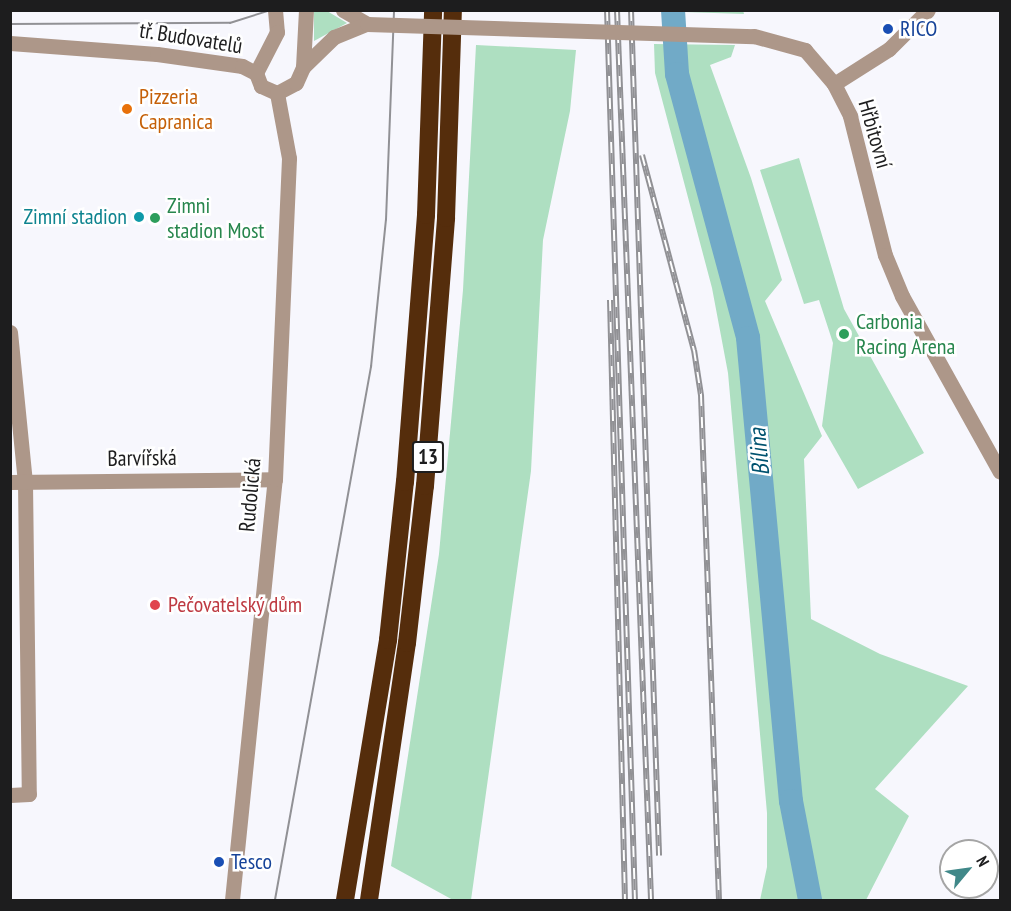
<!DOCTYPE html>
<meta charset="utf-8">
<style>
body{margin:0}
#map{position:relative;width:1011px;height:911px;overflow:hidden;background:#f7f7fd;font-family:"PT Sans Narrow",sans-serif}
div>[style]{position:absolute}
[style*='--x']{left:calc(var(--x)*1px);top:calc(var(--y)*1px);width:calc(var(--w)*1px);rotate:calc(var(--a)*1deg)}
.green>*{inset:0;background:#aedfc1}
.river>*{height:24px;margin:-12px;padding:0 12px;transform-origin:12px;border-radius:12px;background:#71aac7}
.minor>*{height:15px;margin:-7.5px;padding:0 7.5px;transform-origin:7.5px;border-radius:7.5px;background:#ad9789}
.highway>*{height:18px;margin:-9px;padding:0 9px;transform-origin:9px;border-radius:9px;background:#552d0c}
.tram>*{height:1.5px;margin:-0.75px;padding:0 0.75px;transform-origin:0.75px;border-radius:0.75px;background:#919195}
.rail>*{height:6px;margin-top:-3px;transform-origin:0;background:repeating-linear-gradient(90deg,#fff 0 11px,#919195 0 22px);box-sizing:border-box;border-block:2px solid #919195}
.minor-bridge>*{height:15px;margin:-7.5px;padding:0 7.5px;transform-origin:7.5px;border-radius:7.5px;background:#ad9789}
.dots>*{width:16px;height:16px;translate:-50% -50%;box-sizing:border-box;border:3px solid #fff;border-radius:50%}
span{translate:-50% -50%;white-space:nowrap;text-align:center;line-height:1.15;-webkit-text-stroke:5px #fff;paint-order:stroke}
.shield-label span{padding:2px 4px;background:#fff;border:2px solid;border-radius:4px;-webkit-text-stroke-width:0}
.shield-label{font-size:21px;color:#1d1d1e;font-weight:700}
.transit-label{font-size:22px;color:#164399}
.left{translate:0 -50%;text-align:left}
.street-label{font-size:22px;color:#1d1d1e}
.food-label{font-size:22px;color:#c56008}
.leisure-label{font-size:22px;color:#27864d}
.culture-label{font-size:22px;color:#0d838f}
.right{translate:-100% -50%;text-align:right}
.health-label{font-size:22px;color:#be3a42}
.water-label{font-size:24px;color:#00526f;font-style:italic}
.frame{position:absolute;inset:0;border:12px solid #1d1d1e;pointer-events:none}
.north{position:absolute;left:939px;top:839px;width:60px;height:60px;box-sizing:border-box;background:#fff;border:2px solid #a5a5a5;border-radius:50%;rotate:61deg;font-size:16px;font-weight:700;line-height:24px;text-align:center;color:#1d1d1e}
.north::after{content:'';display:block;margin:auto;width:21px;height:27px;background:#408889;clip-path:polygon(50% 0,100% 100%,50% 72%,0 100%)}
</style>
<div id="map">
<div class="green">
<i style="clip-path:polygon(743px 10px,744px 14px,655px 11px,655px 10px)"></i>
<i style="clip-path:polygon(314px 11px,327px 11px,347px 23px,314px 41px)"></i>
<i style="clip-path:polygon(654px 44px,735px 45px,731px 57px,710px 65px,751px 178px,782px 280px,765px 301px,822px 436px,804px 459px,811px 619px,880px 654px,968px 686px,875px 789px,909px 816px,866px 900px,760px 900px,767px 867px,767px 813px,728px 373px,712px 288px,655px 73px)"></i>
<i style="clip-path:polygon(476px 45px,576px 50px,570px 111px,543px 240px,531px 471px,471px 900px,453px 900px,391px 866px,439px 554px,463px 290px)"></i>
<i style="clip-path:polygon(799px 158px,844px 309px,924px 453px,858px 489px,822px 426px,833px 343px,819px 300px,804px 304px,760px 170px)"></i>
</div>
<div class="river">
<i style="--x:673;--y:10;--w:64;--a:86.4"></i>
<i style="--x:677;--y:74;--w:273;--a:74.9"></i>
<i style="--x:748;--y:338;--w:465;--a:84.7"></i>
<i style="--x:791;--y:801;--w:101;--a:79.1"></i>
</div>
<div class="minor">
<i style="--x:275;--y:10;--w:22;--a:85"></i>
<i style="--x:277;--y:32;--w:46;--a:117.1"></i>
<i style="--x:256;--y:73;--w:14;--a:69"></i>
<i style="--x:261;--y:86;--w:17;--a:24"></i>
<i style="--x:277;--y:93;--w:21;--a:-28"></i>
<i style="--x:296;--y:83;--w:17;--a:-66"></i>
<i style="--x:303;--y:67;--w:57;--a:-87"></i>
<i style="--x:343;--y:10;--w:28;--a:30"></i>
<i style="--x:754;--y:36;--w:53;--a:15.4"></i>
<i style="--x:805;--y:50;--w:45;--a:49.5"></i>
<i style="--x:834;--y:84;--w:36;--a:63"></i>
<i style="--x:850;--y:116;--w:143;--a:75.9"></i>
<i style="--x:885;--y:255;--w:44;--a:67.5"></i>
<i style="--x:902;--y:296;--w:201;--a:60.9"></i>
<i style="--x:10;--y:43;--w:147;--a:4.3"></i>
<i style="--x:157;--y:54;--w:86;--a:8"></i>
<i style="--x:242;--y:66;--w:16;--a:27"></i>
<i style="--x:303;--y:67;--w:43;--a:-44.1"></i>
<i style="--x:334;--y:37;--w:35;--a:-22"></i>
<i style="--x:834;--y:84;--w:65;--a:-32.5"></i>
<i style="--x:889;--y:49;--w:55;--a:-45"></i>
<i style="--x:10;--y:332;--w:151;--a:84.3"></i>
<i style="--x:25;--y:482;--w:312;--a:89.3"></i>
<i style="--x:29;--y:794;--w:19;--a:177"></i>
<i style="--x:10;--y:482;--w:265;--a:-0.6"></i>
<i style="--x:232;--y:900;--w:423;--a:-84.2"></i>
<i style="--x:275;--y:479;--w:321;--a:-87.5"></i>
<i style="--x:289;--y:158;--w:66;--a:-100.5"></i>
</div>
<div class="highway">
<i style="--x:345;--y:900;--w:264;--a:-80.6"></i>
<i style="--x:388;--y:640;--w:159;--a:-83.9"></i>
<i style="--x:405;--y:482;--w:268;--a:-85.5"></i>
<i style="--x:426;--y:215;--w:205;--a:-88"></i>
<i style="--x:369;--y:900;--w:260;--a:-81.6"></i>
<i style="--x:407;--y:643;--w:158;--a:-83.5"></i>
<i style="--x:425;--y:486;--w:269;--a:-85.5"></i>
<i style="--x:446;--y:218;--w:208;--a:-88.1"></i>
</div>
<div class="tram">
<i style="--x:10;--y:24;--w:220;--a:-0.3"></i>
<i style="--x:230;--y:23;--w:43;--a:-17.6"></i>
<i style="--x:275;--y:900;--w:542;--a:-79.79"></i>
<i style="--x:371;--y:367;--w:148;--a:-84.2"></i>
<i style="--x:386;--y:220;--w:210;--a:-87.8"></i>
</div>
<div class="rail">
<i style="--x:607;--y:10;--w:890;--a:88.2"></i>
<i style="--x:617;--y:10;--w:891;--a:87.81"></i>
<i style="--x:631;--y:10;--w:846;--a:88.1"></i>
<i style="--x:642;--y:155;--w:202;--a:75.1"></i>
<i style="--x:694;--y:350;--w:46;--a:81.2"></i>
<i style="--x:701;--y:395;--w:505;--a:87.96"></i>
<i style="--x:610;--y:300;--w:600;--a:88.57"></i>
</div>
<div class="minor-bridge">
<i style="--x:367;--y:24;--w:387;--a:1.8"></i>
</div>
<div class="dots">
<i style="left:888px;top:29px;background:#1a4fb4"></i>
<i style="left:127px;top:109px;background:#e8710a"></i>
<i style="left:139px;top:217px;background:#0f9aa8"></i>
<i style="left:155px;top:218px;background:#2e9e5b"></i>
<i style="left:844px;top:334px;background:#2e9e5b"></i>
<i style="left:155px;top:605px;background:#e0444e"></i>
<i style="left:219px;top:862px;background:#1a4fb4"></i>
</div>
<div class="shield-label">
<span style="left:428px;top:457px">13</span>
</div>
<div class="transit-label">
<span class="left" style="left:900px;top:29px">RICO</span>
<span class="left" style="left:231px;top:862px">Tesco</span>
</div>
<div class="street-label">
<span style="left:191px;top:38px;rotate:9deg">tř. Budovatelů</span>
<span style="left:875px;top:134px;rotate:74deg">Hřbitovní</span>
<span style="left:142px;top:458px;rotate:-1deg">Barvířská</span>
<span style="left:250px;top:495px;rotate:-85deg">Rudolická</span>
</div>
<div class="food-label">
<span class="left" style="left:139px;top:109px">Pizzeria<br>Capranica</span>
</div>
<div class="leisure-label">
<span class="left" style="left:167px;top:218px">Zimni<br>stadion Most</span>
<span class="left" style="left:856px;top:334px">Carbonia<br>Racing Arena</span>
</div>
<div class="culture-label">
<span class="right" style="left:127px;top:217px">Zimní stadion</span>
</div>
<div class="health-label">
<span class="left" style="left:168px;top:605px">Pečovatelský dům</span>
</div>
<div class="water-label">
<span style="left:759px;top:452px;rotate:-95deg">Bílina</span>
</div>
<div class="frame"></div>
<div class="north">N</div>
</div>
